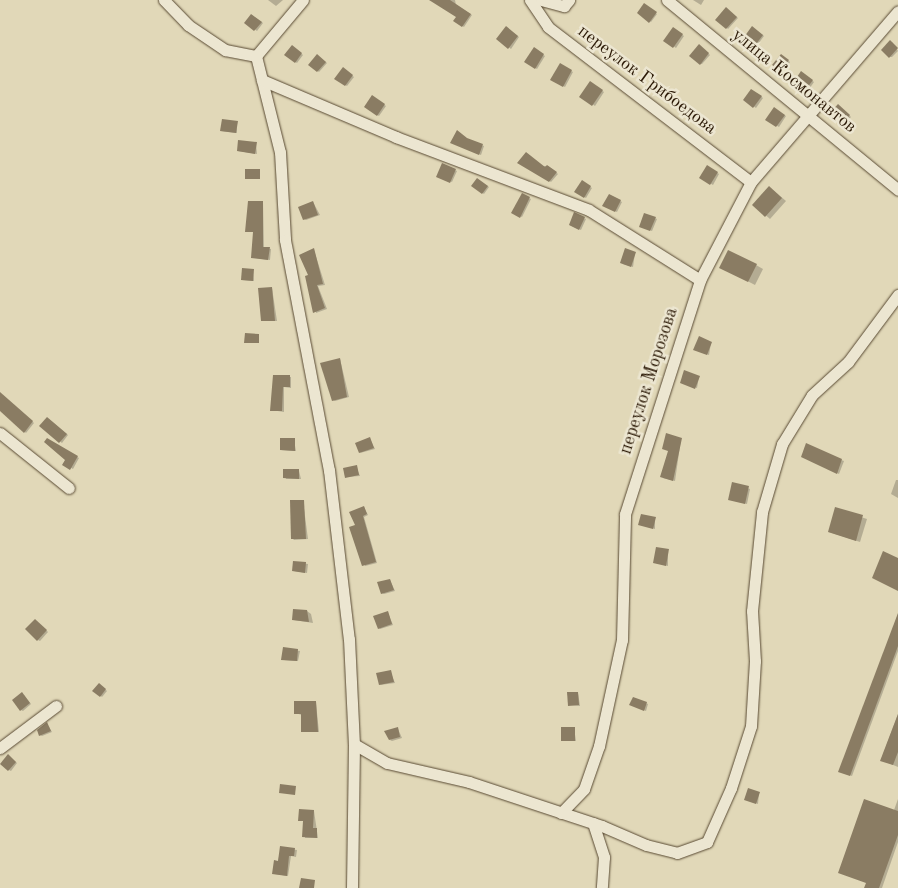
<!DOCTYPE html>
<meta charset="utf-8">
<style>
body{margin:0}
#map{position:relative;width:898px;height:888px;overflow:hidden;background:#e1d8b8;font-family:"Old Standard TT",serif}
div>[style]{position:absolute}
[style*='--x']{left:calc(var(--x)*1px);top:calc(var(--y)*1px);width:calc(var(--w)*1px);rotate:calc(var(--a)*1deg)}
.shadow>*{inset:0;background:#0003}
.building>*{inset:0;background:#8a7c63}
.roads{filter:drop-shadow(0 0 1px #584932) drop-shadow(0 0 1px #584932)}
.street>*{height:11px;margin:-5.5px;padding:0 5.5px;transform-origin:5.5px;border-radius:5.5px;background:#ece6d1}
span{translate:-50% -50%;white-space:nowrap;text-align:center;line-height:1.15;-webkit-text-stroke:5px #ece6d1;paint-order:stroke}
.street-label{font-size:18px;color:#2b1906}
</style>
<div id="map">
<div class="shadow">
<i style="clip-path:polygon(268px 0,283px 0,276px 6px)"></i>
<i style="clip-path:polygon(441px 0,455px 0,456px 5px,472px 15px,464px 27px,455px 21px,458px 17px)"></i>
<i style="clip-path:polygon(693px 0,704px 0,701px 5px)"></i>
<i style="clip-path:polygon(645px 5px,657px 14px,651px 22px,638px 13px)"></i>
<i style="clip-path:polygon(728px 10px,738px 18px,728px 29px,727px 28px)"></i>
<i style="clip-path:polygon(252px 15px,263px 23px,257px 31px,246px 23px)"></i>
<i style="clip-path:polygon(507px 28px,519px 37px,511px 49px,498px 39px)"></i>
<i style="clip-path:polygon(753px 28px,764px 36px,755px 48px,744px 40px)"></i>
<i style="clip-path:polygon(673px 29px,684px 36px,676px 48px,665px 40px)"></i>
<i style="clip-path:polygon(892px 42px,898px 51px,892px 57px,890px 57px)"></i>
<i style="clip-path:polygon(292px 46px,303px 55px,297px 63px,285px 55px)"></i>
<i style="clip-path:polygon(701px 47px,710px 55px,702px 64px,701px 64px)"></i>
<i style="clip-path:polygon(534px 49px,545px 56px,537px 69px,526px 62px)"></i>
<i style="clip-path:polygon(781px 55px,790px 62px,783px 71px,774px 64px)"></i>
<i style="clip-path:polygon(319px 57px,327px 63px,319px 72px,310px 65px)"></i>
<i style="clip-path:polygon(560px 65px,573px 72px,565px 87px,551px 79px)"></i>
<i style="clip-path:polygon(343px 69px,354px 77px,347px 86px,336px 79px)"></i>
<i style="clip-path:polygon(802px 73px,814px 82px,807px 92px,795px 83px)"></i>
<i style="clip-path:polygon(590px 83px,604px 92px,595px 106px,581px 96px)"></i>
<i style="clip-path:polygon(752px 90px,763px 98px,756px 108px,745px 100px)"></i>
<i style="clip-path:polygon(372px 96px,386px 106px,379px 116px,365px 107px)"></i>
<i style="clip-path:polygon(840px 107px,851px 117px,844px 124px,842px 123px)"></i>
<i style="clip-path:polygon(774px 109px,786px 116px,779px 127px,767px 120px)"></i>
<i style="clip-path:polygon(237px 122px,237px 133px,221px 131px)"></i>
<i style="clip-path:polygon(468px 140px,484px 146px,481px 155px,451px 142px)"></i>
<i style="clip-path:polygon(256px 144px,257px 154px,238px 151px)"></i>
<i style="clip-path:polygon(443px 165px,457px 171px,452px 182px,438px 176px)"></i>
<i style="clip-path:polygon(530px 166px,548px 166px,558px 174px,551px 182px)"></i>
<i style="clip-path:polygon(708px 167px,719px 174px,713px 185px,701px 178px)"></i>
<i style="clip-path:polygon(477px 179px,489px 187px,484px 194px,473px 186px)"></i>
<i style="clip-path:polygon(582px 182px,592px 188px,586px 198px,576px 192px)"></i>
<i style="clip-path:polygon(773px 190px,786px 201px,770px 219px,754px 205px)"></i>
<i style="clip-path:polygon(522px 195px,531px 199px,522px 217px,513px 213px)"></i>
<i style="clip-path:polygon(609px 195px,622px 202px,617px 212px,604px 206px)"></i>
<i style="clip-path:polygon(263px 202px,264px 248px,271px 249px,270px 260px,253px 258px,255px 232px,246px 231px)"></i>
<i style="clip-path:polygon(313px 202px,320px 215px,306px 220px,304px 219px)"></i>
<i style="clip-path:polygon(645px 214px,657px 219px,652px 231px,640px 226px)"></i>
<i style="clip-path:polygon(577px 215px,586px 219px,581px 230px,570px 225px)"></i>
<i style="clip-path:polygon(314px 250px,325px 285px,318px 286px,327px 309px,316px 313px,310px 276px)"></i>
<i style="clip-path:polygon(635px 253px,633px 267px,623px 264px)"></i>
<i style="clip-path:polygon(756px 265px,763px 269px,755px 285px,728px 271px)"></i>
<i style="clip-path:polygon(253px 270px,254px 281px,242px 280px)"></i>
<i style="clip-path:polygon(272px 288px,277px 321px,264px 321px,262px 320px)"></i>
<i style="clip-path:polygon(711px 343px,709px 355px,695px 350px)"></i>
<i style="clip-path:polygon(340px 359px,349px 397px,335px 401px,333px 400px)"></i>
<i style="clip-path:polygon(274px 376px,291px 377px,291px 388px,284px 387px,284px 412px,271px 410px)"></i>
<i style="clip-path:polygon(699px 377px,697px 388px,683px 383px)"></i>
<i style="clip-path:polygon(0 393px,34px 423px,26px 433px,0 407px)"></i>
<i style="clip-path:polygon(49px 419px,68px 435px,62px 443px,41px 426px)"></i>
<i style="clip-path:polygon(370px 439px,375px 449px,360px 453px)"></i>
<i style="clip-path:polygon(681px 439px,675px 481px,663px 478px)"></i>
<i style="clip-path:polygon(47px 440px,79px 458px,73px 469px,64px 464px,67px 459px)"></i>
<i style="clip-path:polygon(294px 440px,296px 451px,281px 450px)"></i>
<i style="clip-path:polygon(820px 453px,844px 461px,839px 474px,802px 456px)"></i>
<i style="clip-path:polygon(356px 466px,360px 476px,346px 477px)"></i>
<i style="clip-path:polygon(284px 470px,299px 471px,301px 479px,286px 479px)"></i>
<i style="clip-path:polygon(896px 480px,898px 480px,898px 498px,891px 494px)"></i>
<i style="clip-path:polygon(733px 484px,750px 489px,747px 504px,731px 500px)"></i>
<i style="clip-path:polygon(303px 501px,308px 539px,294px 540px,293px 539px)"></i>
<i style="clip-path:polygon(364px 507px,368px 515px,364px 517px,377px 563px,365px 566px,357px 526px)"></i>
<i style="clip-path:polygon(836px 509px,867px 519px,860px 542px,829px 532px)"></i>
<i style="clip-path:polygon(655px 518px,655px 529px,641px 525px)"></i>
<i style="clip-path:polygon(668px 550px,668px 566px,656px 563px)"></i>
<i style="clip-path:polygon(294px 562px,308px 564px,307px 573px,294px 571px)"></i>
<i style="clip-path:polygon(390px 580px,395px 591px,384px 594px,382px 593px)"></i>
<i style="clip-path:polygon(307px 611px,311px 614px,313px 623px,294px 620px)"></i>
<i style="clip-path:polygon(388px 613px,393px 625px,380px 629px,379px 628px)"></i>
<i style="clip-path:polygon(898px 614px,898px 651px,852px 776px,841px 772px)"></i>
<i style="clip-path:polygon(37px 622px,48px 632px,40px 641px,38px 640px)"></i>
<i style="clip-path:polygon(284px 649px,300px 651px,298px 661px,284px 660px)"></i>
<i style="clip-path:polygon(390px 671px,395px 683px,380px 685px)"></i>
<i style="clip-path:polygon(99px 684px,107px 691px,102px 697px,94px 690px)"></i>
<i style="clip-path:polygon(578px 693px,580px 706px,569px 705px)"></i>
<i style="clip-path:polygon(24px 695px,31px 704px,23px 711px,21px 710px)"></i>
<i style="clip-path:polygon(634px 698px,648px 704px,646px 711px,631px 705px)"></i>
<i style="clip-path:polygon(316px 703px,319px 732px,304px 732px,302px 715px,295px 713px)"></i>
<i style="clip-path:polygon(898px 714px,898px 767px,881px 760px)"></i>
<i style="clip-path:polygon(47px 724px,52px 732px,42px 736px,40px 735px)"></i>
<i style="clip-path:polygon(574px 728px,576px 741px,562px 740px)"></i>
<i style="clip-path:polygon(398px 729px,402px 738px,392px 741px,390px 740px)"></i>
<i style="clip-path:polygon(10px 757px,17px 763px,11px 771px,9px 770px)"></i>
<i style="clip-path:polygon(759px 793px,758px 804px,747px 800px)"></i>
<i style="clip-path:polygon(898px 799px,898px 842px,882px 888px,866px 888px)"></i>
<i style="clip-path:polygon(314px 811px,318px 838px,305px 838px,304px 821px,299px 820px)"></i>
<i style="clip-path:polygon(281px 848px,297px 850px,296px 857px,291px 856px,288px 876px,275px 874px)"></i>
</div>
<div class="building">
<i style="clip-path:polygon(429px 0,450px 0,471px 14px,462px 27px,453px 21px,456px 17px)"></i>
<i style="clip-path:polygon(644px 3px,657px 12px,649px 23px,637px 13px)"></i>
<i style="clip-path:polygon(726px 7px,737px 17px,726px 29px,715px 20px)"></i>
<i style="clip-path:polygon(251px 14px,262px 22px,254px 31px,244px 23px)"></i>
<i style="clip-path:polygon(506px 26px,518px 36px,508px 49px,496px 39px)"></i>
<i style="clip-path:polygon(752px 26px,763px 35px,753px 48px,742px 40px)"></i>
<i style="clip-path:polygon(673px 27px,683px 34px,673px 48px,663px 41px)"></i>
<i style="clip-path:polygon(890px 40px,898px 48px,889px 58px,881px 50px)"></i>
<i style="clip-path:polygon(699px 44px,709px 53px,700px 65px,689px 56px)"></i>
<i style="clip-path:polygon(292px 45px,302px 53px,295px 63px,284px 55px)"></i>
<i style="clip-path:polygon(534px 47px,544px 54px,535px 69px,524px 62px)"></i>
<i style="clip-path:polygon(317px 54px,326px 62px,317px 72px,308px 65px)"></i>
<i style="clip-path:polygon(781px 54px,789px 60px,780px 71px,772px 65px)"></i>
<i style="clip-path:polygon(560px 63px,572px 70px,563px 87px,550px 80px)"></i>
<i style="clip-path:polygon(343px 67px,353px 75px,345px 86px,334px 79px)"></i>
<i style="clip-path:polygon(801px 71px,813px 80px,804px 92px,793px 83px)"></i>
<i style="clip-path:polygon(590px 81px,603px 90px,592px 106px,579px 97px)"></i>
<i style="clip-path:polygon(751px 89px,762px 96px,753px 108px,743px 100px)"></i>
<i style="clip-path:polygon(372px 95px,385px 104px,377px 116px,364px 107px)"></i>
<i style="clip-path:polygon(838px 104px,850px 115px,842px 124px,830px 113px)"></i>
<i style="clip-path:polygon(774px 107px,785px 115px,776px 127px,765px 120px)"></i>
<i style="clip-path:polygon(222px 119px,238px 121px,236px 133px,220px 131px)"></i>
<i style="clip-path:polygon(457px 130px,467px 138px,483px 144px,479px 155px,450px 143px)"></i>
<i style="clip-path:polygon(238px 140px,257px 142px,255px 154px,237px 151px)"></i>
<i style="clip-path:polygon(526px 152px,545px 167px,547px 165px,557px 172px,549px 182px,517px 163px)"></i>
<i style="clip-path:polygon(442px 163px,456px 169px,450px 183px,436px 177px)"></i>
<i style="clip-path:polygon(707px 165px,718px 172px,710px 185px,699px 178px)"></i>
<i style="clip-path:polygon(245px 169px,260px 169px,260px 179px,245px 179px)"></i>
<i style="clip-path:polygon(477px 178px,488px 186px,482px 194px,471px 186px)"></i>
<i style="clip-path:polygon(582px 180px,591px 186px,584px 198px,574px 192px)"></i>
<i style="clip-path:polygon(769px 186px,782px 198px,765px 217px,752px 205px)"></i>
<i style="clip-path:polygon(522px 193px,530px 197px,520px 218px,511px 213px)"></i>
<i style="clip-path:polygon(609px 194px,621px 200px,615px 212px,602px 206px)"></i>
<i style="clip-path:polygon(248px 201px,263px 201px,263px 247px,270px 247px,268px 260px,251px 258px,253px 232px,245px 232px)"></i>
<i style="clip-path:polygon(313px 201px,318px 215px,303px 220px,298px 207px)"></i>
<i style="clip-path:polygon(574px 212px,585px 217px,579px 230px,569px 225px)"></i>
<i style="clip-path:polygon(644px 213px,656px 217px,650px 231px,639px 227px)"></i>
<i style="clip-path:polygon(314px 248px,323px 284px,317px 285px,325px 308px,313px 313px,305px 276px,308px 275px,299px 255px)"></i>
<i style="clip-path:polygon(625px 248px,636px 252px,631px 267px,620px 263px)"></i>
<i style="clip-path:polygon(728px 250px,757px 264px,748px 282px,719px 268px)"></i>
<i style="clip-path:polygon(242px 268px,254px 269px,253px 281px,241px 280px)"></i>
<i style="clip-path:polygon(272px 287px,275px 321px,261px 321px,258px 288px)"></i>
<i style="clip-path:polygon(245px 333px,259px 334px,259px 343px,244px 343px)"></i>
<i style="clip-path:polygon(699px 336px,712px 342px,707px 355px,693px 350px)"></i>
<i style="clip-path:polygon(340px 358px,347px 397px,332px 401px,320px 363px)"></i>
<i style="clip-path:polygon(684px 370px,700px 376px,695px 389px,680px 383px)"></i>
<i style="clip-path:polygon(273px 375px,290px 375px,290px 387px,283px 387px,282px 411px,270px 411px)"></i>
<i style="clip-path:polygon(0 392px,33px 421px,24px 433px,0 411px)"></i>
<i style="clip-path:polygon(47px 417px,67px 434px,59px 443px,39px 426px)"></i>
<i style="clip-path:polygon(666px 433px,682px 438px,673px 481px,660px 477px,668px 451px,662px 449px)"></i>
<i style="clip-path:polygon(370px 437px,374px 448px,359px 453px,355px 443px)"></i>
<i style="clip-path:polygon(47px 438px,78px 456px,70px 470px,62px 465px,65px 460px,44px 442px)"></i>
<i style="clip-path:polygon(280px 438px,295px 438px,295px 451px,280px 450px)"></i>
<i style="clip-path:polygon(806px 443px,842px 459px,837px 474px,801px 457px)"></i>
<i style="clip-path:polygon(357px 465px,359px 475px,345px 478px,343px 468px)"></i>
<i style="clip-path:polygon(283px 469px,299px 469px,299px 479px,283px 478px)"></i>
<i style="clip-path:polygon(732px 482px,749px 486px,745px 504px,728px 500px)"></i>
<i style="clip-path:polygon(290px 500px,304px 500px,306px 539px,291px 539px)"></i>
<i style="clip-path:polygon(364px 506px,367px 514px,363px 516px,376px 562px,362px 566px,349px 527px,355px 525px,349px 512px)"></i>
<i style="clip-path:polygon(835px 507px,863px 515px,856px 541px,828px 532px)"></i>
<i style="clip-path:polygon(641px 514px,656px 517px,653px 529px,638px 525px)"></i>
<i style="clip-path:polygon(656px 547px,669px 549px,666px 566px,653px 563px)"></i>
<i style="clip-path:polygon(883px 551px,898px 558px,898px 591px,872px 578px)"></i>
<i style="clip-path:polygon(293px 561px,306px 562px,305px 573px,292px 571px)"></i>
<i style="clip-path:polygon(390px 579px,394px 590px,381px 594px,377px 582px)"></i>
<i style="clip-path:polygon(293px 609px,307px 610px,309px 622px,292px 620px)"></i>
<i style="clip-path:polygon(388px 611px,392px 624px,378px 629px,373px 616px)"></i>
<i style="clip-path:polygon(898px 613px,898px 646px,850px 776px,838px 772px)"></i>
<i style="clip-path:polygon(35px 619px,47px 630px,37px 641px,25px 629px)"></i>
<i style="clip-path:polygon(283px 647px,298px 649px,297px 661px,281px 660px)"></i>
<i style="clip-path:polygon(391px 670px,394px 682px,379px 685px,376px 673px)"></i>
<i style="clip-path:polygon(99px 683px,106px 689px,100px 697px,92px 691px)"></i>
<i style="clip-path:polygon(22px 692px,30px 703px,20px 711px,12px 700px)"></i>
<i style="clip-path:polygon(567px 692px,578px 692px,579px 705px,568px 706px)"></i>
<i style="clip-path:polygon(633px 697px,647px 702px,644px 711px,629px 705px)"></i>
<i style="clip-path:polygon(294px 701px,316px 701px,318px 732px,301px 732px,301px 714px,294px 714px)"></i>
<i style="clip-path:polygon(898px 714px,898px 752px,893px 765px,880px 761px)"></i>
<i style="clip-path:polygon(47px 722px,51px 731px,39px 736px,37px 730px)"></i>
<i style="clip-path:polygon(398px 727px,400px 737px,389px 740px,384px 731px)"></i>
<i style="clip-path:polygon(561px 727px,575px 727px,575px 741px,561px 741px)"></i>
<i style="clip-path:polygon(8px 754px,16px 762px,8px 771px,0 764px)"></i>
<i style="clip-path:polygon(280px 784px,296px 786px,295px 795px,279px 793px)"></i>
<i style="clip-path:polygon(748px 788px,760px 792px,756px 804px,744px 800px)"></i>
<i style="clip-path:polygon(864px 799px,898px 811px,898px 835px,879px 888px,864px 888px,866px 883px,838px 873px)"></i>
<i style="clip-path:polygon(299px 809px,314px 810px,313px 828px,317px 828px,317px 838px,302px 837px,303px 821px,298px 821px)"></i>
<i style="clip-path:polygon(280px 846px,295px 848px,294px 856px,289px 856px,287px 876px,272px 874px,274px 860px,278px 861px)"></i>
<i style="clip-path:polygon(301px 878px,315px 880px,314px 888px,299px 888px)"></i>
</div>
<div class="roads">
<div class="street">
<i style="--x:164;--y:0;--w:35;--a:46"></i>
<i style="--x:188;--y:25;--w:45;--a:34"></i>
<i style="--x:225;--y:50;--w:32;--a:11"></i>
<i style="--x:530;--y:0;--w:32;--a:56"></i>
<i style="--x:548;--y:27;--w:255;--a:37.4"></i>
<i style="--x:541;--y:0;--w:24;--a:15"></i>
<i style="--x:564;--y:6;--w:8;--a:-50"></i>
<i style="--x:667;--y:0;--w:299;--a:39.4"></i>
<i style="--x:256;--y:56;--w:99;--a:76"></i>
<i style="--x:280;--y:152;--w:88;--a:86.7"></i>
<i style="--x:285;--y:240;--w:234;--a:79.2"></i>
<i style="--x:329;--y:470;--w:170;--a:83.3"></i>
<i style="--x:349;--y:639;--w:105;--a:87.3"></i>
<i style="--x:354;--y:744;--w:38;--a:30"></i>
<i style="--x:387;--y:763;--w:84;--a:13"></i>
<i style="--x:469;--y:782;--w:140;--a:18.3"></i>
<i style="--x:602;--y:826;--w:48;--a:23.4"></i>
<i style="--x:646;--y:845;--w:32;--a:14"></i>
<i style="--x:677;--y:853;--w:32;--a:-20"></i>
<i style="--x:707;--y:842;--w:59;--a:-66"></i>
<i style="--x:731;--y:788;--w:65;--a:-72.1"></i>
<i style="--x:751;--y:726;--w:65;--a:-86.5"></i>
<i style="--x:755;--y:661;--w:50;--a:-93.4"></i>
<i style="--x:752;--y:611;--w:100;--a:-84.2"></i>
<i style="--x:762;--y:512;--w:71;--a:-73.6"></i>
<i style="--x:782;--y:444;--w:57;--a:-58.5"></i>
<i style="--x:812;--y:395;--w:49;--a:-42.5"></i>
<i style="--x:848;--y:362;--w:84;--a:-53.3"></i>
<i style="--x:256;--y:56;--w:73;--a:-50"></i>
<i style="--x:262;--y:80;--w:146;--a:23"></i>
<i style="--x:396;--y:137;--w:206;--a:20.7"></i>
<i style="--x:589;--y:210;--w:131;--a:32.2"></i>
<i style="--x:0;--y:433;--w:88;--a:38.6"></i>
<i style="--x:0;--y:748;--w:70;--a:-36.9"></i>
<i style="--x:561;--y:813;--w:33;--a:-46"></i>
<i style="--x:584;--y:789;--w:46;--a:-70.8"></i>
<i style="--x:599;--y:746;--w:108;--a:-77.8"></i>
<i style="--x:622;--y:640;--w:126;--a:-88.6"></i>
<i style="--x:625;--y:514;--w:246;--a:-72.2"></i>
<i style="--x:700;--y:280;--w:110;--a:-62.5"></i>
<i style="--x:751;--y:182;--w:225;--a:-49.3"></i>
<i style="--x:593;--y:823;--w:36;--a:72"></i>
<i style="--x:604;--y:857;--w:31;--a:94"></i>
<i style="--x:352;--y:888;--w:144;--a:-89.2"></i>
</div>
</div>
<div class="street-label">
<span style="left:647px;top:80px;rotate:37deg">переулок Грибоедова</span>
<span style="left:794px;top:81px;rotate:39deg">улица Космонавтов</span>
<span style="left:649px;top:381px;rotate:-72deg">переулок Морозова</span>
</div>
</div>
